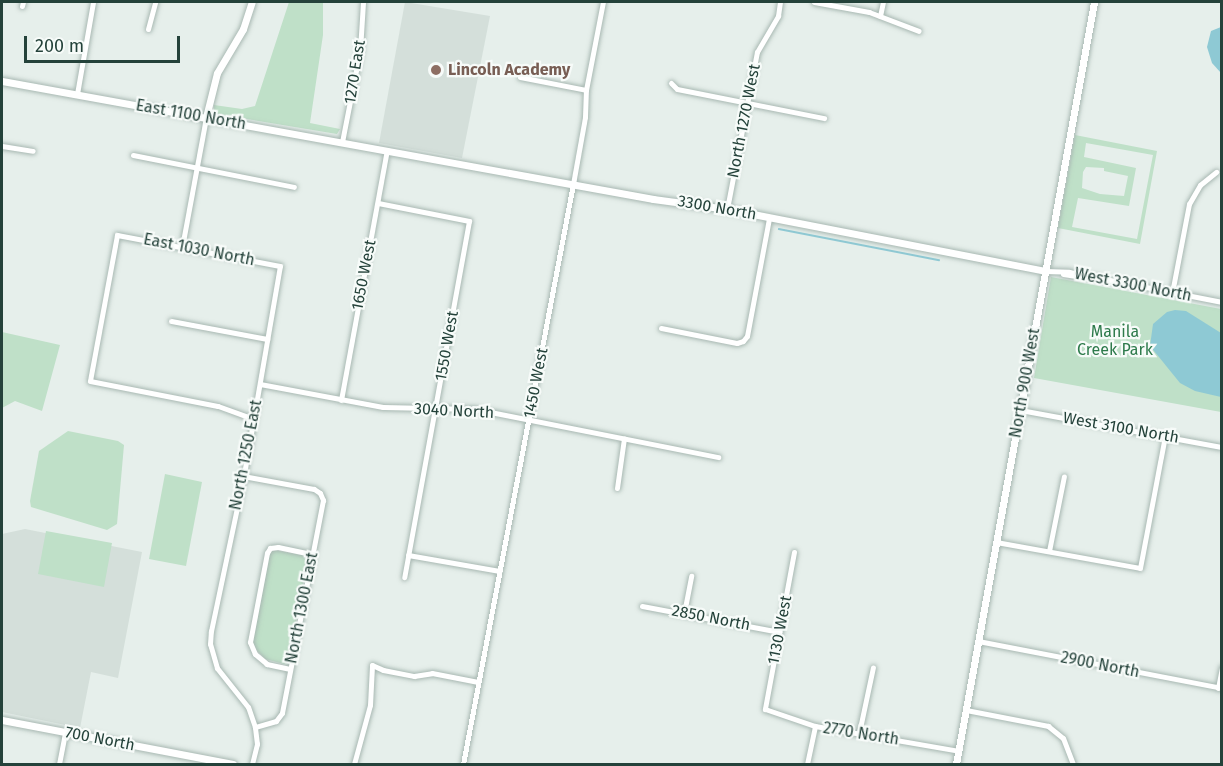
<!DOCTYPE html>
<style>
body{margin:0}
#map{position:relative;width:1223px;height:766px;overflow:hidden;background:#e6efeb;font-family:"Fira Sans",sans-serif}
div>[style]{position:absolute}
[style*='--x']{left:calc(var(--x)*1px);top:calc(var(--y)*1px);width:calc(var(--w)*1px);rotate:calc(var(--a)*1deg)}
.built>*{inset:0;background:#d4dfda}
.green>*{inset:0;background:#bfe0c8}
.water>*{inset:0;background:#8ec9d4}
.stream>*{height:1.5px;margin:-0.75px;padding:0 0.75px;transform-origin:0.75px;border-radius:0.75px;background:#8ec9d4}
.roads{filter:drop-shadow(0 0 2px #a8b8b2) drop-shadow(0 0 2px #a8b8b2)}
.minor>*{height:5px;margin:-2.5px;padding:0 2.5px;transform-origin:2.5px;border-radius:2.5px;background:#fff}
.tertiary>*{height:7px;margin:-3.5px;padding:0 3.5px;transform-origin:3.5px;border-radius:3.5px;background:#fff}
.dots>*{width:16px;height:16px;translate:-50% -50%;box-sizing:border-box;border:3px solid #f7fbf9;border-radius:50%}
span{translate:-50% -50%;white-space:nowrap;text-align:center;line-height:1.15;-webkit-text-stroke:4.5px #f7fbf9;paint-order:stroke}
.education-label{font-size:16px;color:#785e54;font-weight:700}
.left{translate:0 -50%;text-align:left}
.street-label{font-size:16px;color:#24423a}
.park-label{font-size:16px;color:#2d7a4b}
.frame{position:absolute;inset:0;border:3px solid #24423a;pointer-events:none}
.scale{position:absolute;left:24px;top:36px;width:156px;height:27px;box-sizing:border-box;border:3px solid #24423a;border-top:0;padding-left:8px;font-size:18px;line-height:21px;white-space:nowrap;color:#24423a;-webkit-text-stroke:4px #f7fbf9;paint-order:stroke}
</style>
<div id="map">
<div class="built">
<i style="clip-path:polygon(405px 2px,490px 16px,462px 158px,379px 143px)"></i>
<i style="clip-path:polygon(25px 529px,142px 552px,118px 678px,91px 672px,80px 728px,2px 712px,2px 534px)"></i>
</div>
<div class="green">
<i style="clip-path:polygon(289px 2px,323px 2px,323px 35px,310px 123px,340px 129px,337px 134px,217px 114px,214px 112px,214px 105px,242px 109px,255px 106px)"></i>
<i style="clip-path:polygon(evenodd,1075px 135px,1157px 151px,1140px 244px,1058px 228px,1075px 135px,1086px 143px,1153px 155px,1137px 239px,1072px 227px,1078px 198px,1129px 206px,1136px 168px,1084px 157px,1086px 143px,1075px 135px,1086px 167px,1104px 168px,1104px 171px,1128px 176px,1124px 196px,1100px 194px,1082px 188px,1083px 172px,1086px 167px)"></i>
<i style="clip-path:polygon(1051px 277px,1221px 309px,1221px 412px,1034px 378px)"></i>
<i style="clip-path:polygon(2px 332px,60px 345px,42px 411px,15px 401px,2px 408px)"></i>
<i style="clip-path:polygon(68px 431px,118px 441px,124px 445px,117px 524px,107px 530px,31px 507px,30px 501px,39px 451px)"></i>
<i style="clip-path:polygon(165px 474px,202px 482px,186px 566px,149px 559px)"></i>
<i style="clip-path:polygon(46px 531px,112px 543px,104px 587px,38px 574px)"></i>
<i style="clip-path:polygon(274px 550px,306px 556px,308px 559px,288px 662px,284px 664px,265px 659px,255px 648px,253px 641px,270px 553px)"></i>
</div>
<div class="water">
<i style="clip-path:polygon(1221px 27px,1222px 27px,1221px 73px,1212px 63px,1207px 47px,1211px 31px)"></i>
<i style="clip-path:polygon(1175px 310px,1186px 311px,1221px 333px,1221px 397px,1195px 391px,1180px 383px,1150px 346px,1153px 324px,1167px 312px)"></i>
</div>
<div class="stream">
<i style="--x:779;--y:229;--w:163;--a:11"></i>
</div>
<div class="roads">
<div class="minor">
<i style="--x:814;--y:2;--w:56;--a:10.3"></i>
<i style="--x:869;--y:12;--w:53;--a:20.8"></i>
<i style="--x:22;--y:6;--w:4;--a:-76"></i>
<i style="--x:880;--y:16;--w:14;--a:-78"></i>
<i style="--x:148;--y:29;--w:28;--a:-75"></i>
<i style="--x:520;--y:77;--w:67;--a:11.1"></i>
<i style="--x:671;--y:83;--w:8;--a:45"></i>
<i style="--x:677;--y:89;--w:150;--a:11.2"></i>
<i style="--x:77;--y:94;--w:93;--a:-80.1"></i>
<i style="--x:342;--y:142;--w:94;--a:-78.9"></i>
<i style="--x:360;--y:50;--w:48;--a:-86.4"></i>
<i style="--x:2;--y:146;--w:31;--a:9"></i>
<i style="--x:133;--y:155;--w:164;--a:11.2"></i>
<i style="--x:378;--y:203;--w:93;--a:11.2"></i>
<i style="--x:469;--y:221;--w:362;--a:100.3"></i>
<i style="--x:727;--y:209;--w:160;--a:-79.2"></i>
<i style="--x:757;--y:52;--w:42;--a:-59.7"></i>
<i style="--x:778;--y:16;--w:14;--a:-82"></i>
<i style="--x:182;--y:247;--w:132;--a:-79.5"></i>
<i style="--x:1045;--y:271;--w:24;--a:2"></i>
<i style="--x:1069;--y:272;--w:156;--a:11.1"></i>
<i style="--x:1063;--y:274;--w:20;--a:9"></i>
<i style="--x:1172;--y:293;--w:91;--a:-79.2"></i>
<i style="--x:1189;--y:204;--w:22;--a:-60"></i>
<i style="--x:1200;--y:185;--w:21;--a:-39"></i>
<i style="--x:171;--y:321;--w:98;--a:10.6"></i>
<i style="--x:661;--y:328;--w:77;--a:11.2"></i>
<i style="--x:737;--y:343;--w:6;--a:-18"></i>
<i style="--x:743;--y:341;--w:6;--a:-51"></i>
<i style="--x:747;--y:336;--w:120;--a:-79.4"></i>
<i style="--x:260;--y:384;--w:125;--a:10.6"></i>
<i style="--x:383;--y:407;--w:92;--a:1.2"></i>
<i style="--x:475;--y:409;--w:248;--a:11.2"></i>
<i style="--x:341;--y:400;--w:254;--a:-79.6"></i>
<i style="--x:1020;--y:410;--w:205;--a:10.4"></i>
<i style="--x:243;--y:476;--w:72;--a:10.4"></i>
<i style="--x:314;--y:489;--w:7;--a:34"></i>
<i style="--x:320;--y:493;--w:8;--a:67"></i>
<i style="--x:323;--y:500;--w:217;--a:100.9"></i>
<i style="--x:282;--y:713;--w:10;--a:127"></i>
<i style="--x:276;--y:721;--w:22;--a:164"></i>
<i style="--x:617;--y:488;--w:50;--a:-82"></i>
<i style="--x:996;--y:542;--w:146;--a:10.2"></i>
<i style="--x:1140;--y:568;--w:134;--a:-79.3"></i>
<i style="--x:1049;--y:551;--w:76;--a:-78.7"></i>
<i style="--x:794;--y:552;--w:160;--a:100.5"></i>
<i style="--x:765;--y:709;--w:53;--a:18.8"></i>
<i style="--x:815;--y:726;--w:146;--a:9.8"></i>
<i style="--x:408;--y:555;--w:93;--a:9.9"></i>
<i style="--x:642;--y:606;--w:140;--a:10.7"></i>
<i style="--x:684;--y:613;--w:38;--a:-79"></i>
<i style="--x:978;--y:641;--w:248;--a:10.9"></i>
<i style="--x:290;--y:669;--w:24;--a:-168"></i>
<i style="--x:267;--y:664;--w:16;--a:-140"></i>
<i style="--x:255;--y:654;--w:13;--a:-113"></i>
<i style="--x:250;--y:642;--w:91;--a:-79.2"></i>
<i style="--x:267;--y:553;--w:6;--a:-59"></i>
<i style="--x:270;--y:548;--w:8;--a:-7"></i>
<i style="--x:278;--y:547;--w:35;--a:12"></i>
<i style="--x:1218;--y:688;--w:21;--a:-79"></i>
<i style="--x:966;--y:710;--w:84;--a:11"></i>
<i style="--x:1048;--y:726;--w:19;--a:39"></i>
<i style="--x:1063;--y:738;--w:28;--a:69"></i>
<i style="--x:859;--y:733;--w:67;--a:-78"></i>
<i style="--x:59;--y:764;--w:32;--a:-79"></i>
<i style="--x:252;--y:764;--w:21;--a:-76"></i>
<i style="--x:257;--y:744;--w:17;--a:-97"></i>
<i style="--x:255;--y:727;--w:21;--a:-109"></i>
<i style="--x:248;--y:707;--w:50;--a:-128.5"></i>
<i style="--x:217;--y:668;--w:25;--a:-106"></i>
<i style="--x:210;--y:644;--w:13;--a:-86"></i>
<i style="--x:211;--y:631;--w:160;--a:-78.1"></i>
<i style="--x:244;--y:474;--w:211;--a:-80.2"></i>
<i style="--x:280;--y:266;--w:166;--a:-169.2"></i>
<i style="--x:117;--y:235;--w:148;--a:100.5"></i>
<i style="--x:90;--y:381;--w:130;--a:11.1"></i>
<i style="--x:218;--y:406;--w:37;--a:20"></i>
<i style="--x:354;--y:764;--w:61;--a:-74.8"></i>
<i style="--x:370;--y:705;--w:40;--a:-87.1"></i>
<i style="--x:372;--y:665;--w:12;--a:24"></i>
<i style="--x:383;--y:670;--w:32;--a:11"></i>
<i style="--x:414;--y:676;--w:18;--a:-9"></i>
<i style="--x:432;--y:673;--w:47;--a:11.1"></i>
<i style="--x:463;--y:764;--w:590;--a:-79.26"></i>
<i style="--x:573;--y:184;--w:68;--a:-79.8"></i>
<i style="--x:585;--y:117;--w:27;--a:-88"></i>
<i style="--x:586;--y:90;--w:90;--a:-79.1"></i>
<i style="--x:807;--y:764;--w:39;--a:-78"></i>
</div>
<div class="tertiary">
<i style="--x:2;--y:81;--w:662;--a:10.27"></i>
<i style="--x:653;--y:199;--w:75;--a:7.7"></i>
<i style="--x:727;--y:209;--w:324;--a:11"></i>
<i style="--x:206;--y:117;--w:45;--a:-76"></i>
<i style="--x:217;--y:73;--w:51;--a:-59.4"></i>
<i style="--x:243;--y:29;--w:28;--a:-72"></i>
<i style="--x:2;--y:720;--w:235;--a:10.8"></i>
<i style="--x:956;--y:764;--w:774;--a:-79.73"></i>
</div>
</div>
<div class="dots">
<i style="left:436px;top:70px;background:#8d6e63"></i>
</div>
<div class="education-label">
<span class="left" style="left:448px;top:70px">Lincoln Academy</span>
</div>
<div class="street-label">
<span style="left:355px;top:72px;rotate:-81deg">1270 East</span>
<span style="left:191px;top:115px;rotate:10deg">East 1100 North</span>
<span style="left:744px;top:121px;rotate:-79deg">North 1270 West</span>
<span style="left:717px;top:208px;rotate:10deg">3300 North</span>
<span style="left:199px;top:250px;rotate:11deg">East 1030 North</span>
<span style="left:364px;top:275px;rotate:-79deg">1650 West</span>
<span style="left:1133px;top:285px;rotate:11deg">West 3300 North</span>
<span style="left:447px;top:346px;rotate:-80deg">1550 West</span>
<span style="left:536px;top:383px;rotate:-79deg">1450 West</span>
<span style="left:1025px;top:383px;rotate:-80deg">North 900 West</span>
<span style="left:454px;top:411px;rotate:3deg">3040 North</span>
<span style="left:1121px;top:428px;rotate:10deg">West 3100 North</span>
<span style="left:246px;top:455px;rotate:-79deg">North 1250 East</span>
<span style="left:302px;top:608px;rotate:-79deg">North 1300 East</span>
<span style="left:711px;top:618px;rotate:11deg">2850 North</span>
<span style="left:780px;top:630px;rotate:-79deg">1130 West</span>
<span style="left:1100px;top:665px;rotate:11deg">2900 North</span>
<span style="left:861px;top:734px;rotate:9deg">2770 North</span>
<span style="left:100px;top:739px;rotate:11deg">700 North</span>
</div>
<div class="park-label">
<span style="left:1115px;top:341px">Manila<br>Creek Park</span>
</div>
<div class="frame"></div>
<div class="scale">200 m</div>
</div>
